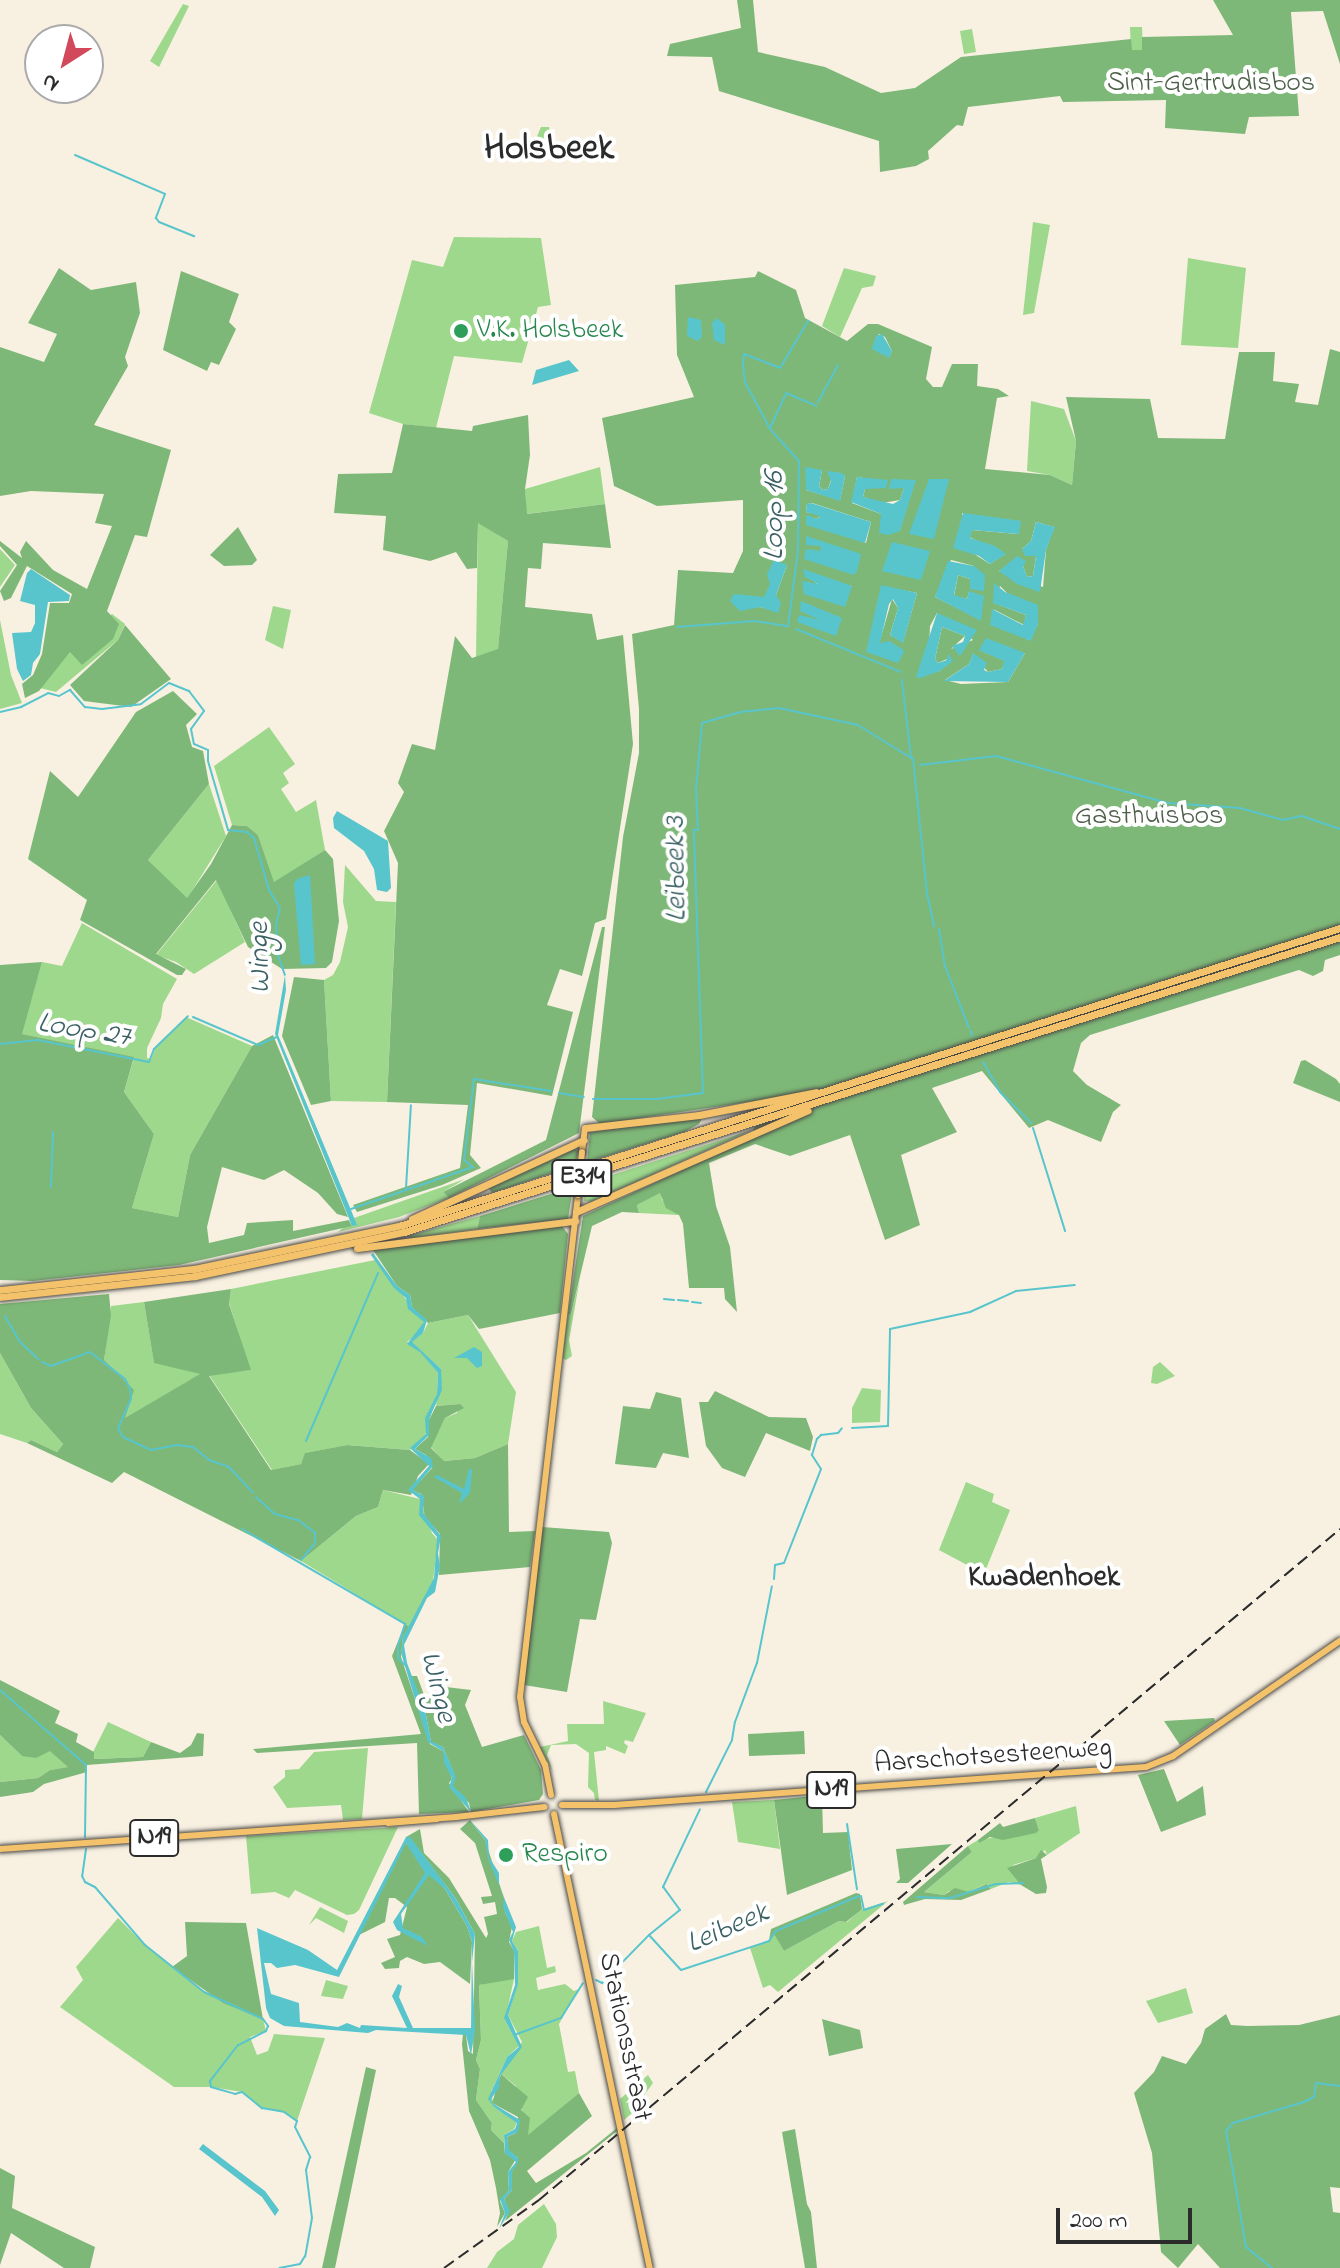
<!DOCTYPE html>
<style>
body{margin:0}
#map{position:relative;width:1340px;height:2268px;overflow:hidden;background:#f8f1e2;font-family:"Indie Flower",sans-serif}
div>[style]{position:absolute}
[style*='--x']{left:calc(var(--x)*1px);top:calc(var(--y)*1px);width:calc(var(--w)*1px);rotate:calc(var(--a)*1deg)}
.green>*{inset:0;background:#9dd88c}
.forest>*{inset:0;background:#7eb878}
.water>*{inset:0;background:#58c5cd}
.stream>*{height:2px;margin:-1px;padding:0 1px;transform-origin:1px;border-radius:1px;background:#58c5cd}
.roads{filter:drop-shadow(0 0 2px #4a4946) drop-shadow(0 0 2px #4a4946)}
.major>*{height:6px;margin:-3px;padding:0 3px;transform-origin:3px;border-radius:3px;background:#f4c26a}
.highway>*{height:7px;margin:-3.5px;padding:0 3.5px;transform-origin:3.5px;border-radius:3.5px;background:#f4c26a}
.rail>*{height:2px;margin-top:-1px;transform-origin:0;background:repeating-linear-gradient(90deg,#2b2b2b 0 12px,transparent 0 18px)}
.bridges{filter:drop-shadow(0 0 2px #4a4946) drop-shadow(0 0 2px #4a4946)}
.major-bridge>*{height:6px;margin:-3px;padding:0 3px;transform-origin:3px;border-radius:3px;background:#f4c26a}
.dots>*{width:22px;height:22px;translate:-50% -50%;box-sizing:border-box;border:4px solid #fff;border-radius:50%}
span{translate:-50% -50%;white-space:nowrap;text-align:center;line-height:1.15;-webkit-text-stroke:8px #fff;paint-order:stroke}
.shield-label span{padding:2px 6px;background:#fff;border:2px solid;border-radius:6px;-webkit-text-stroke-width:0}
.shield-label{font-size:26px;color:#2b2b2b;font-weight:700}
.park-label{font-size:28px;color:#4d5f48}
.leisure-label{font-size:28px;color:#27864d}
.left{translate:0 -50%;text-align:left}
.street-label{font-size:28px;color:#2b2b2b}
.water-label{font-size:30px;color:#3b6164;font-style:italic}
.neighbourhood-label{font-size:30px;color:#2b2b2b;font-weight:700}
.district-label{font-size:36px;color:#2b2b2b;font-weight:700}
.north{position:absolute;left:24px;top:24px;width:80px;height:80px;box-sizing:border-box;background:#fff;border:2px solid #aaa;border-radius:50%;rotate:216deg;font-size:22px;font-weight:700;line-height:32px;text-align:center;color:#2b2b2b}
.north::after{content:'';display:block;margin:auto;width:28px;height:36px;background:#d1495b;clip-path:polygon(50% 0,100% 100%,50% 72%,0 100%)}
.scale{position:absolute;left:1056px;top:2208px;width:136px;height:36px;box-sizing:border-box;border:4px solid #2b2b2b;border-top:0;padding-left:10px;font-size:24px;line-height:28px;white-space:nowrap;color:#2b2b2b;-webkit-text-stroke:6px #fff;paint-order:stroke}
</style>
<div id="map">
<div class="green">
<i style="clip-path:polygon(183px 4px,189px 6px,159px 67px,150px 61px)"></i>
<i style="clip-path:polygon(1130px 27px,1142px 27px,1143px 50px,1131px 50px)"></i>
<i style="clip-path:polygon(972px 29px,976px 52px,964px 54px,960px 31px)"></i>
<i style="clip-path:polygon(541px 127px,549px 127px,553px 145px,565px 145px,565px 157px,542px 156px,537px 160px,535px 141px)"></i>
<i style="clip-path:polygon(1033px 222px,1050px 225px,1034px 313px,1023px 315px)"></i>
<i style="clip-path:polygon(454px 237px,541px 238px,551px 305px,538px 307px,522px 363px,454px 356px,436px 428px,403px 424px,369px 413px,412px 260px,443px 267px)"></i>
<i style="clip-path:polygon(1188px 258px,1246px 268px,1238px 348px,1181px 345px)"></i>
<i style="clip-path:polygon(844px 268px,876px 276px,873px 286px,862px 288px,840px 337px,822px 326px)"></i>
<i style="clip-path:polygon(1031px 401px,1064px 409px,1076px 441px,1072px 485px,1050px 475px,1027px 471px)"></i>
<i style="clip-path:polygon(600px 467px,605px 504px,526px 514px,525px 489px)"></i>
<i style="clip-path:polygon(478px 522px,508px 541px,498px 650px,476px 657px)"></i>
<i style="clip-path:polygon(0 549px,15px 565px,0 587px)"></i>
<i style="clip-path:polygon(273px 606px,291px 610px,283px 649px,265px 640px)"></i>
<i style="clip-path:polygon(112px 614px,125px 624px,118px 640px,56px 692px,40px 688px,68px 652px)"></i>
<i style="clip-path:polygon(0 620px,11px 675px,22px 703px,0 709px)"></i>
<i style="clip-path:polygon(269px 727px,295px 764px,283px 773px,289px 783px,281px 789px,296px 812px,316px 800px,325px 850px,274px 883px,258px 835px,247px 826px,232px 825px,214px 766px)"></i>
<i style="clip-path:polygon(209px 784px,226px 836px,187px 899px,148px 860px)"></i>
<i style="clip-path:polygon(345px 865px,376px 901px,396px 902px,387px 1102px,331px 1101px,324px 980px,333px 975px,340px 962px,348px 927px,343px 902px)"></i>
<i style="clip-path:polygon(217px 880px,245px 942px,194px 974px,176px 962px,156px 955px)"></i>
<i style="clip-path:polygon(82px 923px,177px 979px,163px 1004px,161px 1018px,147px 1048px,147px 1058px,151px 1059px,157px 1045px,186px 1017px,252px 1046px,190px 1155px,178px 1217px,132px 1208px,154px 1134px,124px 1092px,134px 1058px,21px 1034px,42px 962px,62px 966px)"></i>
<i style="clip-path:polygon(752px 1130px,591px 1202px,584px 1201px,584px 1184px)"></i>
<i style="clip-path:polygon(465px 1179px,443px 1192px,449px 1198px,399px 1217px,338px 1232px,345px 1226px,356px 1225px,354px 1218px)"></i>
<i style="clip-path:polygon(661px 1192px,662px 1200px,679px 1215px,639px 1213px,637px 1205px)"></i>
<i style="clip-path:polygon(480px 1216px,477px 1229px,409px 1239px,408px 1236px)"></i>
<i style="clip-path:polygon(375px 1260px,424px 1322px,421px 1331px,407px 1342px,421px 1352px,438px 1373px,437px 1394px,425px 1436px,410px 1450px,347px 1445px,306px 1453px,301px 1464px,272px 1470px,209px 1375px,250px 1370px,229px 1303px,231px 1289px)"></i>
<i style="clip-path:polygon(580px 1278px,569px 1340px,572px 1356px,566px 1360px,562px 1358px,568px 1314px,571px 1314px)"></i>
<i style="clip-path:polygon(144px 1302px,154px 1362px,201px 1374px,124px 1419px,104px 1360px,111px 1306px)"></i>
<i style="clip-path:polygon(468px 1315px,516px 1392px,508px 1444px,475px 1458px,443px 1461px,431px 1447px,445px 1418px,457px 1413px,460px 1404px,436px 1406px,441px 1369px,411px 1342px,423px 1333px,428px 1323px)"></i>
<i style="clip-path:polygon(0 1353px,31px 1408px,63px 1444px,57px 1452px,31px 1440px,27px 1443px,0 1434px)"></i>
<i style="clip-path:polygon(1160px 1362px,1175px 1376px,1157px 1384px,1151px 1383px,1153px 1367px)"></i>
<i style="clip-path:polygon(862px 1388px,881px 1390px,880px 1422px,852px 1423px,852px 1408px)"></i>
<i style="clip-path:polygon(966px 1482px,994px 1494px,992px 1502px,1010px 1510px,984px 1574px,939px 1550px)"></i>
<i style="clip-path:polygon(383px 1490px,420px 1499px,432px 1533px,438px 1540px,433px 1581px,410px 1627px,301px 1561px,356px 1516px,378px 1507px)"></i>
<i style="clip-path:polygon(603px 1701px,646px 1713px,633px 1742px,625px 1740px,624px 1743px,628px 1746px,625px 1754px,606px 1746px,606px 1750px,594px 1752px,599px 1801px,595px 1800px,594px 1793px,588px 1787px,589px 1753px,576px 1744px,551px 1745px,547px 1755px,553px 1772px,540px 1747px,568px 1741px,567px 1724px,604px 1724px)"></i>
<i style="clip-path:polygon(108px 1722px,151px 1742px,143px 1757px,93px 1759px,92px 1754px)"></i>
<i style="clip-path:polygon(0 1735px,22px 1756px,50px 1750px,69px 1767px,50px 1770px,38px 1778px,0 1782px)"></i>
<i style="clip-path:polygon(368px 1748px,362px 1819px,343px 1820px,341px 1805px,287px 1808px,273px 1787px,285px 1777px,285px 1770px,299px 1769px,314px 1752px)"></i>
<i style="clip-path:polygon(774px 1800px,780px 1849px,738px 1842px,732px 1802px)"></i>
<i style="clip-path:polygon(1076px 1806px,1080px 1833px,1047px 1855px,1045px 1850px,1036px 1858px,1013px 1865px,1021px 1885px,1009px 1882px,991px 1889px,985px 1884px,969px 1892px,949px 1891px,944px 1895px,924px 1892px,972px 1852px,968px 1846px,978px 1840px,1039px 1830px,1035px 1818px)"></i>
<i style="clip-path:polygon(398px 1827px,359px 1910px,354px 1914px,347px 1915px,295px 1890px,289px 1898px,275px 1892px,251px 1894px,246px 1836px)"></i>
<i style="clip-path:polygon(888px 1901px,778px 1992px,770px 1985px,763px 1988px,750px 1948px,770px 1941px,774px 1933px,784px 1951px,839px 1921px,847px 1922px,860px 1910px)"></i>
<i style="clip-path:polygon(320px 1907px,348px 1921px,344px 1933px,316px 1918px,309px 1925px)"></i>
<i style="clip-path:polygon(118px 1918px,145px 1945px,204px 1991px,263px 2019px,266px 2031px,250px 2037px,257px 2055px,268px 2051px,274px 2034px,325px 2038px,297px 2121px,284px 2112px,262px 2108px,242px 2092px,211px 2087px,174px 2087px,60px 2007px,83px 1980px,76px 1967px)"></i>
<i style="clip-path:polygon(539px 1926px,547px 1968px,555px 1966px,556px 1972px,536px 1978px,538px 1990px,565px 1984px,574px 1991px,579px 1989px,559px 2024px,568px 2072px,575px 2071px,579px 2093px,528px 2136px,516px 2086px,501px 2074px,522px 2042px,508px 2015px,518px 1984px,518px 1951px,512px 1941px,516px 1932px)"></i>
<i style="clip-path:polygon(502px 1979px,514px 1979px,505px 2020px,519px 2046px,507px 2057px,491px 2092px,494px 2107px,517px 2122px,514px 2129px,504px 2135px,504px 2143px,491px 2130px,492px 2123px,476px 2100px,480px 2069px,476px 2060px,481px 2040px,479px 1985px)"></i>
<i style="clip-path:polygon(326px 1980px,348px 1986px,343px 1999px,321px 1996px)"></i>
<i style="clip-path:polygon(1186px 1988px,1193px 2013px,1158px 2023px,1146px 2001px)"></i>
<i style="clip-path:polygon(648px 2075px,653px 2083px,645px 2094px,645px 2102px,624px 2120px,620px 2099px)"></i>
<i style="clip-path:polygon(544px 2204px,556px 2224px,557px 2237px,542px 2268px,487px 2268px,497px 2252px,514px 2239px,518px 2225px)"></i>
</div>
<div class="forest">
<i style="clip-path:polygon(737px 0,753px 0,758px 52px,825px 67px,881px 93px,915px 88px,961px 57px,1131px 39px,1132px 50px,1142px 50px,1142px 37px,1233px 35px,1213px 0,1340px 0,1340px 64px,1323px 11px,1291px 12px,1299px 116px,1249px 117px,1245px 134px,1165px 128px,1166px 100px,1063px 102px,1060px 96px,968px 107px,963px 126px,957px 125px,928px 151px,929px 159px,916px 166px,880px 172px,879px 141px,719px 91px,712px 57px,667px 56px,670px 44px,741px 28px)"></i>
<i style="clip-path:polygon(59px 268px,91px 290px,136px 282px,140px 313px,125px 357px,128px 366px,94px 425px,171px 450px,147px 537px,135px 535px,107px 611px,119px 624px,113px 639px,82px 665px,70px 652px,39px 691px,25px 698px,22px 684px,33px 675px,42px 654px,50px 603px,69px 603px,72px 594px,27px 566px,11px 598px,4px 601px,0 591px,17px 565px,0 546px,0 541px,22px 558px,20px 552px,26px 541px,53px 570px,87px 589px,112px 526px,95px 523px,104px 494px,31px 491px,0 496px,0 347px,44px 362px,57px 334px,28px 323px)"></i>
<i style="clip-path:polygon(181px 271px,239px 294px,229px 322px,236px 329px,219px 365px,211px 362px,207px 371px,163px 350px)"></i>
<i style="clip-path:polygon(evenodd,758px 271px,796px 290px,805px 318px,847px 341px,868px 324px,878px 324px,932px 347px,926px 379px,933px 387px,942px 387px,952px 364px,978px 364px,977px 386px,998px 389px,1009px 396px,997px 398px,985px 469px,1050px 475px,1072px 485px,1076px 441px,1066px 397px,1150px 399px,1158px 438px,1225px 439px,1239px 352px,1275px 352px,1273px 381px,1299px 384px,1295px 402px,1318px 405px,1330px 349px,1340px 352px,1340px 955px,1325px 960px,1323px 971px,1313px 976px,1299px 970px,1090px 1035px,1081px 1043px,1073px 1071px,1087px 1085px,1121px 1105px,1113px 1112px,1101px 1142px,1048px 1120px,1029px 1128px,982px 1071px,932px 1088px,957px 1132px,901px 1155px,920px 1225px,885px 1240px,850px 1135px,790px 1156px,755px 1144px,709px 1163px,716px 1206px,730px 1247px,737px 1312px,725px 1299px,724px 1288px,689px 1288px,683px 1224px,679px 1215px,666px 1208px,660px 1193px,637px 1205px,639px 1213px,622px 1212px,592px 1226px,571px 1314px,568px 1314px,583px 1216px,751px 1138px,762px 1100px,600px 1124px,592px 1117px,623px 837px,639px 753px,639px 709px,632px 634px,674px 625px,678px 570px,733px 573px,743px 551px,743px 500px,657px 506px,614px 486px,602px 418px,694px 397px,677px 355px,675px 285px,755px 277px,758px 271px,879px 334px,885px 337px,892px 351px,889px 357px,873px 349px,879px 334px,758px 271px,822px 470px,819px 486px,823px 490px,828px 489px,831px 480px,845px 476px,840px 500px,806px 490px,822px 470px,758px 271px,857px 477px,875px 480px,865px 489px,863px 497px,882px 503px,900px 500px,904px 488px,900px 531px,881px 514px,852px 503px,857px 477px,758px 271px,812px 503px,871px 522px,866px 543px,806px 516px,817px 519px,821px 515px,806px 512px,807px 504px,812px 503px,758px 271px,962px 513px,1019px 534px,972px 530px,969px 537px,1005px 554px,990px 564px,971px 552px,962px 513px,758px 271px,1036px 522px,1054px 527px,1046px 550px,1043px 587px,999px 571px,1008px 565px,1023px 566px,1027px 577px,1033px 576px,1036px 556px,1022px 549px,1031px 541px,1036px 522px,758px 271px,951px 560px,974px 566px,970px 579px,958px 575px,954px 596px,967px 599px,969px 592px,974px 594px,981px 620px,935px 597px,951px 560px,758px 271px,787px 565px,776px 595px,778px 612px,760px 607px,748px 608px,764px 598px,787px 565px,758px 271px,812px 579px,852px 586px,804px 594px,807px 582px,818px 585px,812px 579px,758px 271px,881px 586px,917px 593px,903px 642px,890px 635px,898px 608px,892px 599px,879px 644px,881px 586px,758px 271px,1000px 586px,1038px 624px,1028px 640px,993px 609px,1024px 625px,1026px 615px,994px 603px,1000px 586px,758px 271px,937px 613px,973px 640px,951px 649px,965px 636px,942px 627px,935px 659px,938px 663px,947px 659px,940px 671px,928px 673px,930px 626px,937px 613px,758px 271px,980px 650px,1025px 653px,1008px 682px,961px 684px,945px 680px,969px 664px,973px 654px,988px 672px,1002px 669px,1005px 661px,980px 650px)"></i>
<i style="clip-path:polygon(528px 415px,530px 455px,525px 489px,527px 514px,605px 504px,611px 548px,543px 543px,541px 569px,528px 568px,525px 607px,592px 614px,597px 640px,623px 635px,633px 744px,606px 919px,595px 923px,582px 976px,560px 969px,547px 1005px,573px 1012px,552px 1096px,477px 1083px,470px 1155px,481px 1168px,442px 1185px,357px 1212px,353px 1205px,460px 1168px,468px 1105px,387px 1102px,398px 863px,384px 831px,404px 792px,398px 783px,412px 744px,435px 750px,455px 636px,472px 658px,498px 649px,508px 541px,478px 523px,477px 568px,467px 569px,456px 552px,430px 561px,383px 550px,386px 516px,334px 513px,338px 474px,392px 473px,403px 424px,472px 431px,473px 426px)"></i>
<i style="clip-path:polygon(238px 527px,257px 560px,252px 565px,224px 566px,210px 555px)"></i>
<i style="clip-path:polygon(125px 625px,171px 679px,131px 707px,84px 701px,70px 685px,118px 640px)"></i>
<i style="clip-path:polygon(173px 691px,197px 714px,186px 725px,192px 747px,203px 751px,209px 784px,148px 860px,187px 898px,211px 864px,232px 825px,247px 826px,258px 835px,274px 882px,325px 850px,333px 859px,339px 921px,332px 962px,326px 968px,282px 969px,248px 947px,216px 880px,156px 954px,186px 969px,182px 975px,177px 975px,80px 920px,87px 900px,28px 859px,50px 771px,78px 797px,136px 712px)"></i>
<i style="clip-path:polygon(602px 927px,605px 927px,579px 1133px,449px 1198px,443px 1192px,546px 1140px)"></i>
<i style="clip-path:polygon(42px 962px,22px 1034px,134px 1057px,124px 1092px,154px 1134px,132px 1208px,178px 1217px,190px 1155px,252px 1046px,273px 1035px,348px 1217px,337px 1214px,318px 1193px,284px 1170px,264px 1180px,222px 1167px,207px 1227px,209px 1243px,244px 1235px,247px 1223px,293px 1220px,293px 1231px,349px 1220px,352px 1226px,179px 1265px,33px 1281px,0 1280px,0 965px)"></i>
<i style="clip-path:polygon(294px 977px,324px 980px,331px 1101px,311px 1105px,282px 1036px)"></i>
<i style="clip-path:polygon(1305px 1060px,1336px 1079px,1340px 1084px,1340px 1102px,1293px 1083px,1301px 1061px)"></i>
<i style="clip-path:polygon(703px 1117px,699px 1124px,684px 1132px,587px 1162px,590px 1132px)"></i>
<i style="clip-path:polygon(571px 1147px,578px 1151px,576px 1165px,492px 1193px,488px 1187px)"></i>
<i style="clip-path:polygon(573px 1187px,568px 1219px,477px 1229px,480px 1216px)"></i>
<i style="clip-path:polygon(562px 1226px,568px 1234px,560px 1313px,479px 1329px,468px 1315px,428px 1323px,412px 1307px,410px 1295px,397px 1286px,373px 1250px)"></i>
<i style="clip-path:polygon(231px 1289px,229px 1304px,251px 1370px,209px 1376px,271px 1470px,301px 1464px,305px 1453px,347px 1445px,410px 1450px,429px 1464px,418px 1476px,411px 1495px,383px 1490px,378px 1507px,356px 1516px,301px 1561px,124px 1472px,112px 1483px,27px 1443px,31px 1440px,57px 1452px,63px 1444px,31px 1408px,0 1353px,0 1304px,109px 1294px,111px 1315px,104px 1360px,134px 1390px,125px 1418px,200px 1374px,154px 1363px,144px 1302px)"></i>
<i style="clip-path:polygon(715px 1391px,769px 1417px,806px 1418px,813px 1437px,810px 1451px,766px 1433px,745px 1477px,722px 1468px,706px 1446px,699px 1402px,708px 1402px)"></i>
<i style="clip-path:polygon(656px 1392px,681px 1398px,689px 1458px,663px 1453px,656px 1468px,615px 1464px,623px 1406px,650px 1409px)"></i>
<i style="clip-path:polygon(460px 1404px,464px 1408px,445px 1418px,431px 1448px,444px 1461px,475px 1458px,508px 1444px,509px 1532px,535px 1531px,530px 1567px,439px 1575px,440px 1534px,425px 1517px,421px 1494px,412px 1490px,432px 1468px,426px 1455px,415px 1449px,428px 1437px,429px 1420px,436px 1406px)"></i>
<i style="clip-path:polygon(542px 1527px,609px 1532px,612px 1543px,596px 1620px,580px 1619px,567px 1692px,524px 1685px)"></i>
<i style="clip-path:polygon(405px 1624px,410px 1627px,403px 1637px,401px 1657px,430px 1744px,443px 1751px,452px 1779px,449px 1783px,469px 1812px,419px 1814px,417px 1743px,257px 1753px,253px 1749px,421px 1734px,392px 1656px)"></i>
<i style="clip-path:polygon(411px 1676px,417px 1676px,426px 1700px,446px 1687px,471px 1690px,465px 1705px,482px 1747px,524px 1735px,541px 1770px,543px 1794px,539px 1800px,471px 1812px,469px 1803px,452px 1786px,453px 1771px,443px 1747px,431px 1742px,425px 1710px)"></i>
<i style="clip-path:polygon(0 1680px,60px 1711px,55px 1723px,78px 1734px,76px 1742px,94px 1752px,94px 1759px,143px 1757px,151px 1742px,180px 1753px,191px 1745px,197px 1733px,204px 1734px,203px 1756px,87px 1765px,87px 1772px,44px 1784px,33px 1792px,0 1797px,0 1782px,38px 1778px,50px 1770px,68px 1767px,50px 1751px,36px 1758px,22px 1756px,0 1735px)"></i>
<i style="clip-path:polygon(1214px 1718px,1215px 1721px,1180px 1745px,1164px 1721px)"></i>
<i style="clip-path:polygon(804px 1731px,805px 1754px,749px 1756px,748px 1734px)"></i>
<i style="clip-path:polygon(1164px 1769px,1177px 1802px,1203px 1786px,1206px 1815px,1161px 1832px,1138px 1775px)"></i>
<i style="clip-path:polygon(822px 1795px,823px 1833px,848px 1832px,852px 1870px,787px 1895px,774px 1800px)"></i>
<i style="clip-path:polygon(1035px 1818px,1039px 1830px,1036px 1833px,1003px 1840px,990px 1837px,979px 1843px,978px 1840px,1000px 1823px,1003px 1827px)"></i>
<i style="clip-path:polygon(470px 1820px,485px 1840px,504px 1898px,505px 1912px,512px 1927px,509px 1942px,514px 1951px,514px 1979px,479px 1985px,481px 2040px,476px 2060px,480px 2069px,476px 2100px,492px 2123px,491px 2130px,504px 2143px,505px 2153px,516px 2159px,508px 2172px,509px 2190px,500px 2201px,505px 2213px,497px 2227px,500px 2213px,496px 2188px,490px 2160px,469px 2111px,462px 2044px,463px 2034px,466px 2035px,468px 2051px,473px 2054px,475px 1934px,456px 1899px,410px 1838px,406px 1837px,420px 1829px,424px 1853px,449px 1878px,486px 1938px,488px 1934px,484px 1917px,497px 1914px,495px 1902px,483px 1904px,481px 1897px,492px 1896px,475px 1843px,460px 1829px)"></i>
<i style="clip-path:polygon(405px 1842px,445px 1889px,467px 1926px,472px 1942px,470px 1984px,440px 1962px,424px 1964px,407px 1957px,400px 1961px,399px 1968px,385px 1969px,381px 1963px,395px 1957px,387px 1939px,400px 1935px,407px 1907px,395px 1898px,389px 1898px,385px 1922px,359px 1935px)"></i>
<i style="clip-path:polygon(952px 1844px,908px 1883px,896px 1883px,900px 1879px,896px 1849px)"></i>
<i style="clip-path:polygon(968px 1846px,972px 1852px,924px 1892px,944px 1895px,955px 1888px,969px 1892px,986px 1884px,991px 1889px,961px 1900px,925px 1899px,904px 1905px,903px 1902px)"></i>
<i style="clip-path:polygon(1041px 1850px,1047px 1855px,1041px 1859px,1047px 1887px,1046px 1893px,1036px 1894px,1021px 1885px,1007px 1868px,1036px 1858px)"></i>
<i style="clip-path:polygon(856px 1893px,860px 1894px,862px 1909px,846px 1922px,839px 1921px,784px 1951px,774px 1934px,769px 1940px,771px 1929px)"></i>
<i style="clip-path:polygon(185px 1922px,246px 1923px,263px 2019px,223px 2003px,172px 1967px,187px 1956px)"></i>
<i style="clip-path:polygon(1226px 2014px,1231px 2025px,1248px 2026px,1299px 2025px,1340px 2015px,1340px 2188px,1330px 2187px,1333px 2212px,1340px 2213px,1340px 2268px,1220px 2268px,1198px 2244px,1178px 2268px,1161px 2252px,1152px 2153px,1134px 2093px,1154px 2072px,1162px 2056px,1186px 2064px,1201px 2043px,1205px 2029px)"></i>
<i style="clip-path:polygon(822px 2019px,860px 2030px,863px 2048px,829px 2056px)"></i>
<i style="clip-path:polygon(366px 2067px,376px 2070px,335px 2268px,322px 2268px)"></i>
<i style="clip-path:polygon(501px 2074px,528px 2097px,521px 2110px,530px 2118px,528px 2135px,579px 2093px,592px 2116px,527px 2171px,536px 2183px,586px 2153px,617px 2128px,617px 2131px,505px 2221px,509px 2211px,504px 2199px,512px 2190px,512px 2171px,518px 2158px,508px 2150px,507px 2137px,516px 2133px,518px 2117px,492px 2103px)"></i>
<i style="clip-path:polygon(795px 2129px,807px 2204px,811px 2212px,817px 2268px,805px 2268px,782px 2132px)"></i>
<i style="clip-path:polygon(0 2168px,15px 2176px,12px 2208px,95px 2247px,90px 2268px,64px 2268px,11px 2233px,0 2265px)"></i>
</div>
<div class="water">
<i style="clip-path:polygon(688px 317px,701px 320px,702px 337px,698px 341px,687px 336px)"></i>
<i style="clip-path:polygon(717px 318px,725px 325px,725px 345px,714px 340px,712px 323px)"></i>
<i style="clip-path:polygon(882px 334px,892px 351px,889px 358px,872px 349px,876px 336px)"></i>
<i style="clip-path:polygon(569px 360px,579px 371px,532px 385px,536px 370px)"></i>
<i style="clip-path:polygon(805px 467px,822px 470px,819px 486px,823px 490px,828px 489px,831px 481px,827px 471px,842px 473px,845px 476px,840px 501px,806px 490px)"></i>
<i style="clip-path:polygon(857px 477px,888px 480px,886px 488px,865px 489px,863px 497px,893px 504px,900px 500px,904px 488px,889px 489px,891px 479px,916px 480px,900px 531px,888px 535px,879px 533px,881px 514px,851px 502px)"></i>
<i style="clip-path:polygon(929px 479px,949px 479px,934px 539px,909px 534px)"></i>
<i style="clip-path:polygon(811px 503px,871px 522px,865px 543px,806px 525px,806px 515px,817px 519px,820px 516px,806px 512px,807px 504px)"></i>
<i style="clip-path:polygon(963px 513px,1021px 521px,1019px 534px,972px 530px,970px 538px,995px 546px,1006px 554px,990px 564px,979px 556px,953px 548px)"></i>
<i style="clip-path:polygon(1036px 522px,1055px 527px,1046px 550px,1040px 592px,1017px 584px,999px 571px,1017px 556px,1026px 561px,1023px 566px,1027px 577px,1033px 576px,1036px 556px,1025px 556px,1022px 549px,1031px 541px)"></i>
<i style="clip-path:polygon(806px 536px,861px 554px,857px 571px,854px 575px,804px 559px,806px 549px,821px 551px,820px 546px,806px 545px)"></i>
<i style="clip-path:polygon(892px 542px,930px 551px,921px 580px,882px 571px)"></i>
<i style="clip-path:polygon(774px 560px,787px 565px,776px 595px,781px 603px,778px 613px,760px 607px,740px 611px,730px 601px,734px 594px,764px 597px,770px 584px,767px 574px)"></i>
<i style="clip-path:polygon(948px 561px,974px 566px,985px 575px,984px 591px,970px 589px,970px 579px,958px 575px,954px 595px,967px 599px,969px 591px,984px 596px,981px 621px,935px 597px)"></i>
<i style="clip-path:polygon(31px 569px,70px 595px,69px 601px,48px 602px,40px 654px,33px 663px,31px 675px,23px 681px,17px 669px,12px 633px,31px 632px,35px 623px,35px 605px,20px 601px,27px 573px)"></i>
<i style="clip-path:polygon(803px 569px,852px 586px,845px 607px,804px 594px,802px 581px,818px 584px,805px 577px)"></i>
<i style="clip-path:polygon(994px 583px,1005px 592px,1038px 605px,1038px 624px,1031px 641px,990px 625px,992px 609px,1023px 625px,1026px 615px,993px 603px)"></i>
<i style="clip-path:polygon(881px 585px,917px 593px,903px 643px,890px 635px,898px 608px,893px 599px,889px 604px,880px 643px,889px 641px,902px 649px,904px 652px,898px 663px,866px 652px)"></i>
<i style="clip-path:polygon(801px 601px,842px 618px,836px 636px,797px 622px,799px 615px,820px 620px,800px 611px)"></i>
<i style="clip-path:polygon(937px 613px,977px 630px,960px 656px,952px 646px,963px 642px,965px 636px,942px 627px,935px 659px,938px 663px,947px 660px,948px 654px,953px 661px,940px 671px,920px 678px,916px 677px)"></i>
<i style="clip-path:polygon(986px 638px,1025px 653px,1008px 682px,944px 681px,969px 664px,973px 653px,987px 663px,984px 670px,988px 672px,1002px 669px,1004px 661px,979px 650px)"></i>
<i style="clip-path:polygon(337px 811px,388px 841px,391px 888px,387px 892px,377px 890px,374px 869px,364px 851px,334px 828px,333px 818px)"></i>
<i style="clip-path:polygon(310px 875px,315px 964px,301px 965px,294px 884px,297px 879px)"></i>
<i style="clip-path:polygon(285px 975px,286px 990px,278px 1035px,351px 1210px,357px 1225px,352px 1226px,275px 1034px)"></i>
<i style="clip-path:polygon(373px 1253px,397px 1286px,410px 1295px,412px 1307px,427px 1320px,423px 1333px,412px 1342px,441px 1369px,442px 1390px,429px 1419px,429px 1435px,415px 1449px,431px 1458px,433px 1466px,413px 1490px,424px 1496px,423px 1513px,441px 1536px,438px 1553px,440px 1566px,435px 1592px,427px 1598px,404px 1645px,407px 1663px,425px 1710px,431px 1741px,443px 1747px,456px 1777px,453px 1786px,466px 1798px,471px 1812px,449px 1787px,452px 1778px,444px 1763px,443px 1751px,428px 1742px,401px 1653px,403px 1637px,434px 1578px,437px 1537px,419px 1515px,420px 1499px,408px 1490px,429px 1466px,410px 1448px,426px 1434px,425px 1418px,437px 1394px,438px 1373px,420px 1352px,407px 1344px,424px 1322px,408px 1309px,406px 1298px,394px 1288px,371px 1255px)"></i>
<i style="clip-path:polygon(474px 1347px,482px 1352px,482px 1366px,477px 1368px,467px 1358px,454px 1358px)"></i>
<i style="clip-path:polygon(469px 1469px,472px 1469px,470px 1493px,459px 1504px,462px 1493px,434px 1477px,437px 1475px,464px 1489px)"></i>
<i style="clip-path:polygon(470px 1820px,488px 1840px,489px 1857px,499px 1873px,499px 1885px,516px 1927px,512px 1941px,518px 1951px,518px 1985px,508px 2015px,522px 2047px,500px 2076px,499px 2088px,491px 2099px,492px 2103px,520px 2120px,518px 2132px,507px 2137px,509px 2150px,518px 2158px,518px 2163px,512px 2171px,512px 2190px,504px 2199px,510px 2211px,499px 2229px,505px 2213px,500px 2199px,509px 2190px,508px 2172px,516px 2162px,505px 2153px,504px 2135px,515px 2129px,517px 2123px,494px 2107px,488px 2099px,507px 2057px,519px 2047px,504px 2018px,515px 1985px,514px 1952px,509px 1940px,513px 1932px,503px 1907px,504px 1898px,488px 1858px,485px 1840px)"></i>
<i style="clip-path:polygon(evenodd,406px 1837px,410px 1837px,456px 1899px,475px 1934px,472px 1962px,475px 2030px,471px 2055px,466px 2035px,376px 2030px,368px 2033px,284px 2026px,270px 2018px,266px 2008px,257px 1928px,308px 1950px,337px 1970px,406px 1837px,406px 1843px,425px 1873px,393px 1922px,397px 1930px,428px 1946px,422px 1937px,403px 1928px,401px 1914px,429px 1875px,445px 1889px,467px 1926px,472px 1942px,471px 2028px,413px 2028px,399px 1997px,402px 1986px,398px 1984px,392px 1996px,407px 2028px,361px 2025px,360px 2028px,347px 2023px,338px 2027px,300px 2022px,299px 2003px,271px 1994px,264px 1963px,271px 1963px,277px 1968px,295px 1965px,339px 1977px,406px 1843px)"></i>
<i style="clip-path:polygon(203px 2144px,265px 2191px,279px 2210px,275px 2216px,262px 2197px,199px 2149px)"></i>
</div>
<div class="stream">
<i style="--x:75;--y:155;--w:98;--a:23.4"></i>
<i style="--x:165;--y:194;--w:26;--a:111"></i>
<i style="--x:156;--y:218;--w:5;--a:53"></i>
<i style="--x:159;--y:222;--w:38;--a:22"></i>
<i style="--x:818;--y:402;--w:42;--a:-61.6"></i>
<i style="--x:770;--y:428;--w:38;--a:-65"></i>
<i style="--x:786;--y:393;--w:33;--a:23"></i>
<i style="--x:677;--y:627;--w:78;--a:-4.4"></i>
<i style="--x:755;--y:621;--w:33;--a:9"></i>
<i style="--x:788;--y:626;--w:76;--a:-82.4"></i>
<i style="--x:798;--y:551;--w:90;--a:-89.4"></i>
<i style="--x:799;--y:461;--w:43;--a:-132.2"></i>
<i style="--x:770;--y:429;--w:53;--a:-118"></i>
<i style="--x:745;--y:382;--w:17;--a:-97"></i>
<i style="--x:743;--y:365;--w:11;--a:-85"></i>
<i style="--x:744;--y:354;--w:39;--a:21"></i>
<i style="--x:780;--y:368;--w:55;--a:-59.2"></i>
<i style="--x:796;--y:629;--w:113;--a:22.3"></i>
<i style="--x:0;--y:712;--w:22;--a:-13"></i>
<i style="--x:21;--y:707;--w:30;--a:-27"></i>
<i style="--x:48;--y:693;--w:11;--a:15"></i>
<i style="--x:59;--y:696;--w:13;--a:-29"></i>
<i style="--x:70;--y:690;--w:23;--a:49"></i>
<i style="--x:85;--y:707;--w:17;--a:7"></i>
<i style="--x:102;--y:709;--w:39;--a:-7"></i>
<i style="--x:141;--y:704;--w:35;--a:-37"></i>
<i style="--x:169;--y:683;--w:22;--a:22"></i>
<i style="--x:189;--y:691;--w:25;--a:53"></i>
<i style="--x:204;--y:711;--w:22;--a:126"></i>
<i style="--x:191;--y:729;--w:15;--a:79"></i>
<i style="--x:194;--y:744;--w:15;--a:23"></i>
<i style="--x:208;--y:750;--w:11;--a:90"></i>
<i style="--x:208;--y:761;--w:72;--a:73.8"></i>
<i style="--x:228;--y:830;--w:19;--a:6"></i>
<i style="--x:247;--y:832;--w:9;--a:41"></i>
<i style="--x:254;--y:838;--w:54;--a:73.9"></i>
<i style="--x:269;--y:890;--w:21;--a:59"></i>
<i style="--x:280;--y:908;--w:18;--a:103"></i>
<i style="--x:276;--y:926;--w:29;--a:86"></i>
<i style="--x:278;--y:955;--w:21;--a:71"></i>
<i style="--x:913;--y:758;--w:136;--a:84.1"></i>
<i style="--x:927;--y:893;--w:34;--a:78"></i>
<i style="--x:920;--y:765;--w:77;--a:-6.8"></i>
<i style="--x:996;--y:756;--w:178;--a:15.3"></i>
<i style="--x:1168;--y:803;--w:72;--a:4"></i>
<i style="--x:1240;--y:808;--w:45;--a:15.6"></i>
<i style="--x:1283;--y:820;--w:19;--a:-12"></i>
<i style="--x:1302;--y:816;--w:40;--a:18.9"></i>
<i style="--x:939;--y:929;--w:37;--a:81"></i>
<i style="--x:945;--y:966;--w:66;--a:68.8"></i>
<i style="--x:193;--y:1017;--w:71;--a:23.3"></i>
<i style="--x:258;--y:1045;--w:21;--a:-23"></i>
<i style="--x:971;--y:1031;--w:5;--a:79"></i>
<i style="--x:0;--y:1044;--w:38;--a:-6"></i>
<i style="--x:38;--y:1040;--w:113;--a:11.2"></i>
<i style="--x:149;--y:1062;--w:14;--a:-69"></i>
<i style="--x:154;--y:1049;--w:47;--a:-44.1"></i>
<i style="--x:983;--y:1062;--w:34;--a:60"></i>
<i style="--x:1000;--y:1092;--w:44;--a:45"></i>
<i style="--x:559;--y:1093;--w:25;--a:9"></i>
<i style="--x:593;--y:1099;--w:64;--a:0"></i>
<i style="--x:657;--y:1099;--w:46;--a:-7.4"></i>
<i style="--x:703;--y:1093;--w:263;--a:-92"></i>
<i style="--x:694;--y:830;--w:4;--a:0"></i>
<i style="--x:698;--y:830;--w:41;--a:-92.8"></i>
<i style="--x:696;--y:789;--w:66;--a:-84.8"></i>
<i style="--x:702;--y:723;--w:41;--a:-15.8"></i>
<i style="--x:741;--y:712;--w:38;--a:-6"></i>
<i style="--x:779;--y:708;--w:81;--a:12.1"></i>
<i style="--x:858;--y:725;--w:62;--a:31.9"></i>
<i style="--x:911;--y:758;--w:79;--a:-96.6"></i>
<i style="--x:1033;--y:1128;--w:108;--a:72.7"></i>
<i style="--x:51;--y:1187;--w:55;--a:-87.9"></i>
<i style="--x:406;--y:1188;--w:83;--a:-86.6"></i>
<i style="--x:351;--y:1209;--w:129;--a:-19"></i>
<i style="--x:473;--y:1167;--w:11;--a:-142"></i>
<i style="--x:464;--y:1160;--w:82;--a:-83"></i>
<i style="--x:474;--y:1079;--w:78;--a:8.9"></i>
<i style="--x:664;--y:1299;--w:10;--a:6"></i>
<i style="--x:678;--y:1300;--w:10;--a:6"></i>
<i style="--x:692;--y:1302;--w:9;--a:6"></i>
<i style="--x:5;--y:1316;--w:30;--a:60"></i>
<i style="--x:20;--y:1342;--w:25;--a:43"></i>
<i style="--x:42;--y:1362;--w:10;--a:24"></i>
<i style="--x:51;--y:1366;--w:41;--a:-19.7"></i>
<i style="--x:90;--y:1352;--w:44;--a:37.6"></i>
<i style="--x:125;--y:1379;--w:11;--a:63"></i>
<i style="--x:130;--y:1389;--w:10;--a:84"></i>
<i style="--x:131;--y:1399;--w:32;--a:114"></i>
<i style="--x:118;--y:1428;--w:10;--a:61"></i>
<i style="--x:123;--y:1437;--w:31;--a:25"></i>
<i style="--x:151;--y:1450;--w:26;--a:-11"></i>
<i style="--x:177;--y:1445;--w:16;--a:7"></i>
<i style="--x:193;--y:1447;--w:21;--a:39"></i>
<i style="--x:209;--y:1460;--w:21;--a:19"></i>
<i style="--x:229;--y:1467;--w:35;--a:47"></i>
<i style="--x:852;--y:1428;--w:36;--a:-3"></i>
<i style="--x:888;--y:1426;--w:97;--a:-88.8"></i>
<i style="--x:890;--y:1329;--w:82;--a:-12"></i>
<i style="--x:970;--y:1312;--w:51;--a:-24.5"></i>
<i style="--x:1016;--y:1291;--w:59;--a:-5.8"></i>
<i style="--x:306;--y:1441;--w:183;--a:-66.8"></i>
<i style="--x:256;--y:1497;--w:25;--a:42"></i>
<i style="--x:275;--y:1514;--w:24;--a:15"></i>
<i style="--x:298;--y:1520;--w:21;--a:37"></i>
<i style="--x:315;--y:1533;--w:10;--a:90"></i>
<i style="--x:315;--y:1543;--w:22;--a:129"></i>
<i style="--x:242;--y:1529;--w:189;--a:30.2"></i>
<i style="--x:405;--y:1624;--w:23;--a:108"></i>
<i style="--x:398;--y:1646;--w:12;--a:90"></i>
<i style="--x:398;--y:1658;--w:10;--a:45"></i>
<i style="--x:774;--y:1579;--w:14;--a:-86"></i>
<i style="--x:775;--y:1565;--w:9;--a:-13"></i>
<i style="--x:784;--y:1563;--w:101;--a:-68.5"></i>
<i style="--x:821;--y:1469;--w:17;--a:-123"></i>
<i style="--x:812;--y:1455;--w:17;--a:-73"></i>
<i style="--x:817;--y:1439;--w:6;--a:-45"></i>
<i style="--x:821;--y:1435;--w:17;--a:-7"></i>
<i style="--x:838;--y:1433;--w:6;--a:-51"></i>
<i style="--x:0;--y:1690;--w:114;--a:41.1"></i>
<i style="--x:86;--y:1765;--w:72;--a:90.8"></i>
<i style="--x:706;--y:1792;--w:58;--a:-63.4"></i>
<i style="--x:732;--y:1740;--w:18;--a:-81"></i>
<i style="--x:735;--y:1722;--w:63;--a:-69.6"></i>
<i style="--x:757;--y:1663;--w:78;--a:-79"></i>
<i style="--x:847;--y:1824;--w:66;--a:81.3"></i>
<i style="--x:86;--y:1849;--w:27;--a:98"></i>
<i style="--x:82;--y:1876;--w:7;--a:63"></i>
<i style="--x:85;--y:1882;--w:11;--a:27"></i>
<i style="--x:95;--y:1887;--w:77;--a:49.2"></i>
<i style="--x:145;--y:1945;--w:75;--a:38.5"></i>
<i style="--x:204;--y:1992;--w:65;--a:24.6"></i>
<i style="--x:263;--y:2019;--w:9;--a:54"></i>
<i style="--x:268;--y:2026;--w:5;--a:112"></i>
<i style="--x:266;--y:2031;--w:31;--a:153"></i>
<i style="--x:238;--y:2045;--w:46;--a:127.9"></i>
<i style="--x:210;--y:2081;--w:6;--a:81"></i>
<i style="--x:211;--y:2087;--w:25;--a:16"></i>
<i style="--x:235;--y:2094;--w:7;--a:-16"></i>
<i style="--x:242;--y:2092;--w:26;--a:39"></i>
<i style="--x:262;--y:2108;--w:22;--a:10"></i>
<i style="--x:284;--y:2112;--w:16;--a:35"></i>
<i style="--x:297;--y:2121;--w:6;--a:108"></i>
<i style="--x:295;--y:2127;--w:34;--a:63"></i>
<i style="--x:310;--y:2157;--w:14;--a:107"></i>
<i style="--x:306;--y:2170;--w:48;--a:82.9"></i>
<i style="--x:312;--y:2218;--w:39;--a:100"></i>
<i style="--x:305;--y:2256;--w:9;--a:122"></i>
<i style="--x:300;--y:2264;--w:21;--a:169"></i>
<i style="--x:861;--y:1896;--w:14;--a:78"></i>
<i style="--x:864;--y:1910;--w:20;--a:-18"></i>
<i style="--x:917;--y:1897;--w:33;--a:2"></i>
<i style="--x:950;--y:1898;--w:48;--a:-16.9"></i>
<i style="--x:996;--y:1884;--w:27;--a:-2"></i>
<i style="--x:649;--y:1935;--w:47;--a:47.6"></i>
<i style="--x:681;--y:1970;--w:93;--a:-18.2"></i>
<i style="--x:769;--y:1941;--w:12;--a:-55"></i>
<i style="--x:776;--y:1931;--w:90;--a:-22.9"></i>
<i style="--x:596;--y:1980;--w:7;--a:27"></i>
<i style="--x:602;--y:1983;--w:67;--a:-45.6"></i>
<i style="--x:649;--y:1935;--w:40;--a:-39"></i>
<i style="--x:680;--y:1910;--w:29;--a:-126"></i>
<i style="--x:663;--y:1887;--w:86;--a:-64.6"></i>
<i style="--x:517;--y:2034;--w:47;--a:-20"></i>
<i style="--x:561;--y:2018;--w:41;--a:-57.8"></i>
<i style="--x:1272;--y:2268;--w:33;--a:-141"></i>
<i style="--x:1246;--y:2247;--w:118;--a:-99.8"></i>
<i style="--x:1226;--y:2131;--w:11;--a:-49"></i>
<i style="--x:1233;--y:2123;--w:74;--a:-16.5"></i>
<i style="--x:1304;--y:2102;--w:11;--a:-27"></i>
<i style="--x:1314;--y:2097;--w:14;--a:-82"></i>
<i style="--x:1316;--y:2083;--w:24;--a:7"></i>
</div>
<div class="roads">
<div class="major">
<i style="--x:582;--y:1152;--w:24;--a:-83"></i>
<i style="--x:551;--y:1795;--w:31;--a:-101"></i>
<i style="--x:545;--y:1765;--w:48;--a:-116"></i>
<i style="--x:524;--y:1722;--w:25;--a:-99"></i>
<i style="--x:520;--y:1697;--w:505;--a:-83.41"></i>
<i style="--x:562;--y:1805;--w:52;--a:0"></i>
<i style="--x:614;--y:1805;--w:533;--a:-4.09"></i>
<i style="--x:1146;--y:1767;--w:29;--a:-22"></i>
<i style="--x:1173;--y:1756;--w:203;--a:-34.6"></i>
<i style="--x:554;--y:1814;--w:464;--a:78.1"></i>
<i style="--x:456;--y:1817;--w:89;--a:-6.5"></i>
<i style="--x:388;--y:1823;--w:49;--a:-4.7"></i>
<i style="--x:0;--y:1849;--w:458;--a:-4"></i>
</div>
<div class="highway">
<i style="--x:585;--y:1128;--w:115;--a:-6.5"></i>
<i style="--x:699;--y:1115;--w:119;--a:-11.1"></i>
<i style="--x:576;--y:1212;--w:253;--a:-23.7"></i>
<i style="--x:412;--y:1219;--w:189;--a:-24.7"></i>
<i style="--x:357;--y:1248;--w:220;--a:-7.1"></i>
<i style="--x:0;--y:1290;--w:195;--a:-6.2"></i>
<i style="--x:194;--y:1269;--w:213;--a:-11.9"></i>
<i style="--x:402;--y:1225;--w:984;--a:-17.57"></i>
<i style="--x:0;--y:1297;--w:196;--a:-6.1"></i>
<i style="--x:195;--y:1276;--w:214;--a:-11.9"></i>
<i style="--x:404;--y:1232;--w:981;--a:-17.49"></i>
</div>
</div>
<div class="rail">
<i style="--x:444;--y:2268;--w:117;--a:-35.6"></i>
<i style="--x:539;--y:2200;--w:1045;--a:-39.95"></i>
</div>
<div class="bridges">
<div class="major-bridge">
<i style="--x:578;--y:1195;--w:43;--a:-84.7"></i>
</div>
</div>
<div class="dots">
<i style="left:461px;top:331px;background:#2e9e5b"></i>
<i style="left:506px;top:1855px;background:#2e9e5b"></i>
</div>
<div class="shield-label">
<span style="left:582px;top:1178px">E314</span>
<span style="left:831px;top:1790px">N19</span>
<span style="left:154px;top:1838px">N19</span>
</div>
<div class="park-label">
<span style="left:1211px;top:84px">Sint-Gertrudisbos</span>
<span style="left:1149px;top:817px">Gasthuisbos</span>
</div>
<div class="leisure-label">
<span class="left" style="left:477px;top:331px">V.K. Holsbeek</span>
<span class="left" style="left:522px;top:1855px">Respiro</span>
</div>
<div class="street-label">
<span style="left:993px;top:1757px;rotate:-4deg">Aarschotsesteenweg</span>
<span style="left:624px;top:2037px;rotate:78deg">Stationsstraat</span>
</div>
<div class="water-label">
<span style="left:775px;top:516px;rotate:-90deg">Loop 16</span>
<span style="left:677px;top:869px;rotate:-91deg">Leibeek 3</span>
<span style="left:261px;top:958px;rotate:-91deg">Winge</span>
<span style="left:84px;top:1031px;rotate:9deg">Loop 27</span>
<span style="left:437px;top:1687px;rotate:76deg">Winge</span>
<span style="left:728px;top:1929px;rotate:-23deg">Leibeek</span>
</div>
<div class="neighbourhood-label">
<span style="left:1044px;top:1578px">Kwadenhoek</span>
</div>
<div class="district-label">
<span style="left:549px;top:150px">Holsbeek</span>
</div>
<div class="north">N</div>
<div class="scale">200 m</div>
</div>
